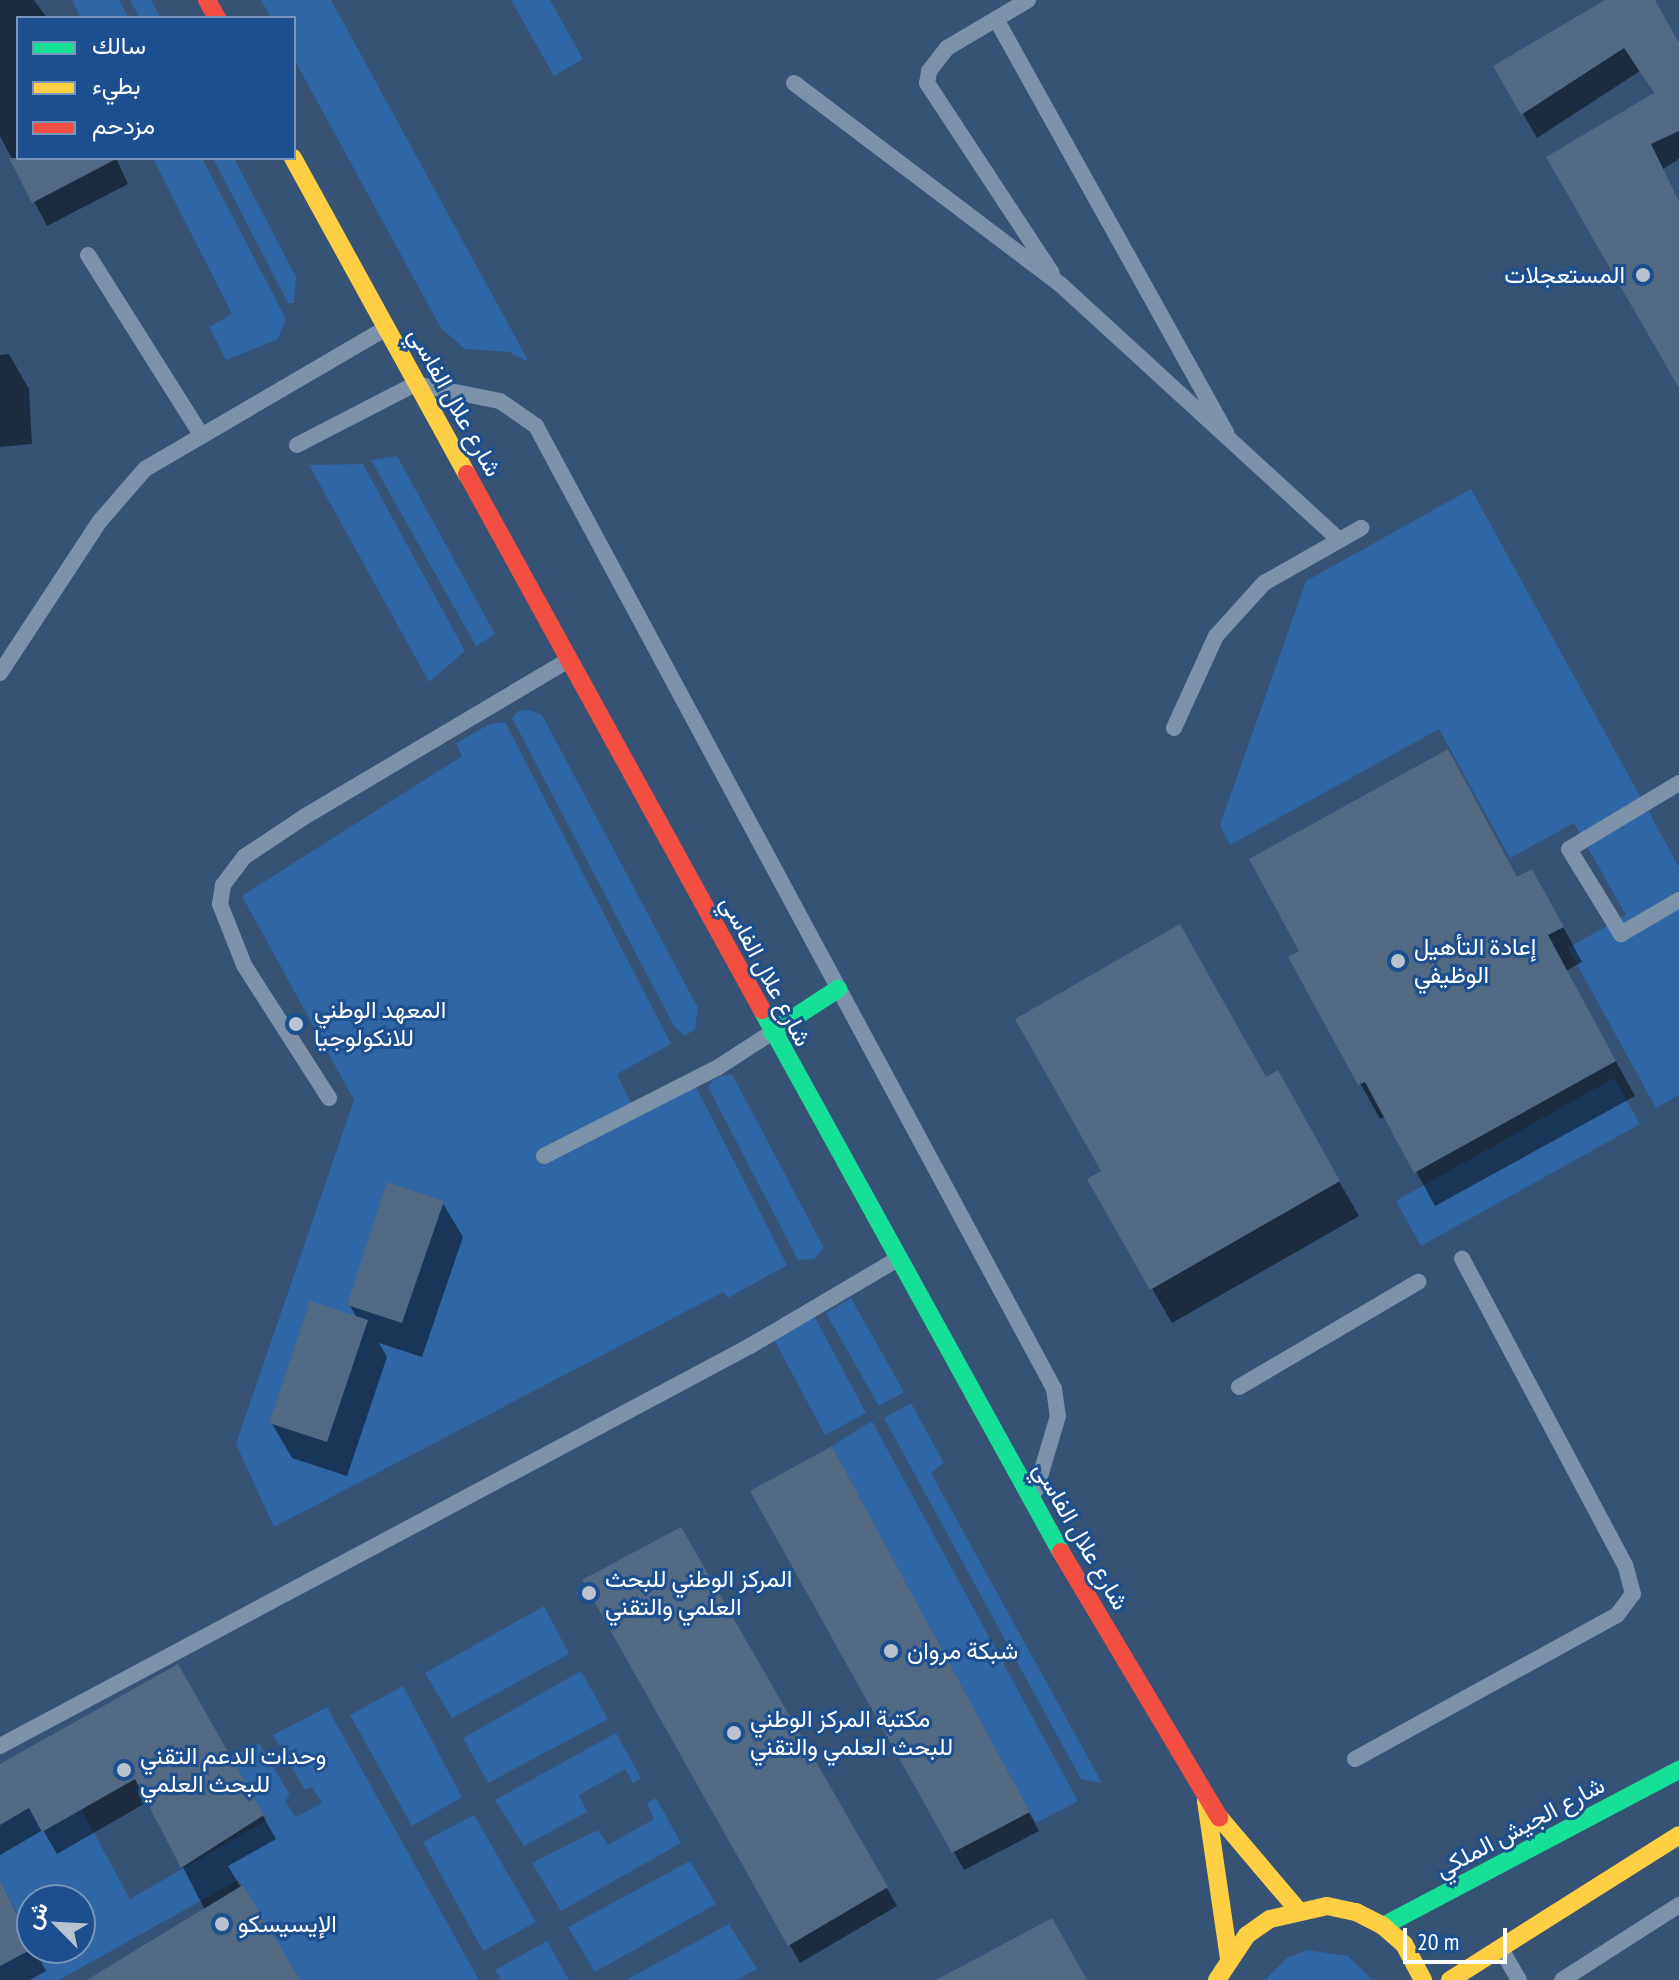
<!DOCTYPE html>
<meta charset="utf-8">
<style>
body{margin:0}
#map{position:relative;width:1679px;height:1980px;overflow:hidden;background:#365274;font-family:"PT Sans Narrow",Vazirmatn,sans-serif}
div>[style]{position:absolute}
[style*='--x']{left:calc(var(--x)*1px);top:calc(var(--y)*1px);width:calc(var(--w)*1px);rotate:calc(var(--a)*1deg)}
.green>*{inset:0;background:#2f66a5}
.shadow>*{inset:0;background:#0007}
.building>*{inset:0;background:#526984}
.lane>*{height:16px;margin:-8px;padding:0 8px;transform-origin:8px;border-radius:8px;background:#7d92a8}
.fast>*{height:18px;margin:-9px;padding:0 9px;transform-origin:9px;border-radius:9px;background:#16e098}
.slow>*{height:18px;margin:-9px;padding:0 9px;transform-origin:9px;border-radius:9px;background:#ffcf43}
.jam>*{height:18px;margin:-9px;padding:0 9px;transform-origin:9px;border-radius:9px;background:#f24e42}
.dots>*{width:22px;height:22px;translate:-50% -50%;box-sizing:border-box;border:4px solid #1b4f8f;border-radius:50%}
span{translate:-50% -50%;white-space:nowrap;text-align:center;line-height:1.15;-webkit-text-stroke:6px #1b4f8f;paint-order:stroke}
.poi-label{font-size:24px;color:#fff}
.right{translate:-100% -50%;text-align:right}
.left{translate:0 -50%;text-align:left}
.street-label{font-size:24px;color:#fff}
.legend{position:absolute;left:16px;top:16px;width:280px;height:144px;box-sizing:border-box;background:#1b4f8f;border:2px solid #7695bc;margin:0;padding:10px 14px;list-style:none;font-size:24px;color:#fff}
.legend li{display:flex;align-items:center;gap:16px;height:40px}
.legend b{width:40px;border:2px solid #7695bc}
.north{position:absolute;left:16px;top:1884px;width:80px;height:80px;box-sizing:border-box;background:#1b4f8f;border:2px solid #7695bc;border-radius:50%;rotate:294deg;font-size:22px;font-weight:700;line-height:32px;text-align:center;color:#fff}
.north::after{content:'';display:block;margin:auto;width:28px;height:36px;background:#b9c2ce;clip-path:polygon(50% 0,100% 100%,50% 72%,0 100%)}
.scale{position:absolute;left:1403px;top:1928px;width:104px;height:36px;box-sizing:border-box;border:4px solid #fff;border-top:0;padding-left:10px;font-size:24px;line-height:28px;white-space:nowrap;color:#fff;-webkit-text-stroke:6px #1b4f8f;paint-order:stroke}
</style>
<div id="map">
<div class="green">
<i style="clip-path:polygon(72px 0,119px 0,129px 18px,81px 18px)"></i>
<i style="clip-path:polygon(130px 0,151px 0,161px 18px,140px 18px)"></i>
<i style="clip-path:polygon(261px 0,331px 0,529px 362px,509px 352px,465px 349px,441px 328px,294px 59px,294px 18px,271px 18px)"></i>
<i style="clip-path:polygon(511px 0,550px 0,583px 59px,554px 76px)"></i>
<i style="clip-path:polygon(153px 158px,202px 158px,286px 319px,278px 339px,226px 360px,209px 327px,232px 314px)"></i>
<i style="clip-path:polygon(213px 158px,234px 158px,296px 277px,294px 303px,288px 303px)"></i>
<i style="clip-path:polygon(397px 456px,495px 634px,476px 646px,371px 460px)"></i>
<i style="clip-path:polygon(363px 464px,465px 651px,429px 682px,309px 465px)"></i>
<i style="clip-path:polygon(1471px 489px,1679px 867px,1679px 1095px,1656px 1108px,1568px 948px,1626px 915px,1574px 823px,1510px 858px,1439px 729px,1230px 845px,1220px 825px,1306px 581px)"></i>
<i style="clip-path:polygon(529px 710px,542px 715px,698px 1008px,695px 1029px,685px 1036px,674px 1026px,512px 718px,518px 711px)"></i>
<i style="clip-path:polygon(505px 722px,671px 1044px,617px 1074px,637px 1116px,696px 1087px,787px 1265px,728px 1298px,723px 1292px,274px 1527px,236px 1444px,354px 1100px,242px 896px,462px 756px,456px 743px,490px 724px)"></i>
<i style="clip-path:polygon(732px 1074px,824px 1248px,814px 1259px,798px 1260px,708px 1087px,715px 1078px)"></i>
<i style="clip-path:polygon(1614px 1078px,1640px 1124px,1421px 1246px,1396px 1201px)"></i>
<i style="clip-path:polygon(851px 1298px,904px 1392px,879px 1406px,826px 1313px)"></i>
<i style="clip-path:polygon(812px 1312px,866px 1413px,825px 1435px,771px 1334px)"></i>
<i style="clip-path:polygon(911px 1403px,944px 1463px,931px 1473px,1102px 1783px,1081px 1779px,884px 1418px)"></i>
<i style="clip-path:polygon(872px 1421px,1078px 1801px,1036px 1823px,832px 1446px)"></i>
<i style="clip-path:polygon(544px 1606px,569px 1654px,452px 1718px,425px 1673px)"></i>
<i style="clip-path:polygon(581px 1671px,608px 1719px,488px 1783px,463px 1738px)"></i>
<i style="clip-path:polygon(403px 1686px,462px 1797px,412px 1826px,350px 1715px)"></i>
<i style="clip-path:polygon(327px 1707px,479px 1980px,300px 1980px,238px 1880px,59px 1980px,0 1980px,0 1966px,34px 1948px,80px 1948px,80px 1900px,32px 1900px,32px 1941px,0 1880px,0 1825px,30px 1809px,81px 1809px,130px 1899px,267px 1820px,231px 1757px,259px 1743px,290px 1795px,285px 1801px,296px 1817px,322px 1803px,312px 1787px,305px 1790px,273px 1735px)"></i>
<i style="clip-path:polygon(616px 1733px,641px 1778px,633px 1783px,625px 1769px,579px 1795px,587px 1812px,524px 1846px,495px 1800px)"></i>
<i style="clip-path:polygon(656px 1798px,681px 1843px,561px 1911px,532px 1863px,598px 1830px,608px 1845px,654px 1819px,647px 1803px)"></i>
<i style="clip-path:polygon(474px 1815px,536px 1922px,483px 1951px,423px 1842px)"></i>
<i style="clip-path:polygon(690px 1861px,716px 1904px,595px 1972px,568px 1927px)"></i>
<i style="clip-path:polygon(729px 1924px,757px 1969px,736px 1980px,626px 1980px)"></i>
<i style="clip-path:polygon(547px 1941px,569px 1980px,501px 1980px,495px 1970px)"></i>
<i style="clip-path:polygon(1307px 1950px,1348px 1956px,1373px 1980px,1265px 1980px,1287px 1958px)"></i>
</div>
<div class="shadow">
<i style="clip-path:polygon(0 0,34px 0,47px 18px,18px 18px,18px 158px,116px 158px,128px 184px,47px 226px,0 136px)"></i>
<i style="clip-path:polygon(1609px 0,1653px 0,1679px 46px,1679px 159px,1663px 169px,1679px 201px,1679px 384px,1548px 158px,1655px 95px,1640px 71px,1537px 138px,1496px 67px)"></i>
<i style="clip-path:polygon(9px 354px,29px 389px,32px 444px,0 447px,0 355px)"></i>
<i style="clip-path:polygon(1517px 879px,1552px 906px,1582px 962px,1566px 971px,1635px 1096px,1435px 1206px,1386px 1116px,1380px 1119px,1291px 958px)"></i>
<i style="clip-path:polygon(1277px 1073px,1359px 1216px,1172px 1323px,1089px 1180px)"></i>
<i style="clip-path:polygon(442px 1202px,463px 1237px,422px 1357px,379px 1343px,387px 1357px,347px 1476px,292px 1458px,271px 1422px,357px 1318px,349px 1304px)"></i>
<i style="clip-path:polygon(842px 1466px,1039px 1831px,964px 1870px,753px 1492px)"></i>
<i style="clip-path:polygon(681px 1530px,897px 1906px,800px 1963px,585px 1581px)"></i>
<i style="clip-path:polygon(177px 1666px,276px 1839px,228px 1866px,297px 1980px,125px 1980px,205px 1910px,149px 1801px,57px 1854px,43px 1830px,0 1855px,0 1765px)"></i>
<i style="clip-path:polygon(0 1881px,46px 1971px,30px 1980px,0 1980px)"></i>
</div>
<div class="building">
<i style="clip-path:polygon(1605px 0,1655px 0,1679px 43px,1679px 131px,1651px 144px,1679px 201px,1679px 388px,1546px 157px,1654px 93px,1624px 48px,1521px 115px,1493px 66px)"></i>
<i style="clip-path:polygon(9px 158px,118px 158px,32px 203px)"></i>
<i style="clip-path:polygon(1448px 749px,1517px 877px,1532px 869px,1564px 927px,1548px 935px,1616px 1061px,1414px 1173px,1365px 1082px,1358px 1085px,1288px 957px,1299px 951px,1249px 859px)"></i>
<i style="clip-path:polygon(1180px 924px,1266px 1077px,1278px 1070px,1340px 1181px,1150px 1290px,1087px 1179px,1101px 1171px,1015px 1019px)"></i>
<i style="clip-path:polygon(387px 1182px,444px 1201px,402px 1323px,347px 1305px)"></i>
<i style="clip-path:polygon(310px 1301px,368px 1320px,327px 1442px,269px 1423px)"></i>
<i style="clip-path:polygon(832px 1446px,1030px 1812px,952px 1853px,750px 1491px)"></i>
<i style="clip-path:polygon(681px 1527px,888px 1887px,788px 1946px,582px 1580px)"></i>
<i style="clip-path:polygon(178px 1664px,264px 1815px,181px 1868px,135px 1779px,42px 1832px,29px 1808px,0 1825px,0 1764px)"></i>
<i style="clip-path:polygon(0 1880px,34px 1948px,0 1966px)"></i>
<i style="clip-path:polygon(243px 1885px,300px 1980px,87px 1980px,139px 1948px)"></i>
<i style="clip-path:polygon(1052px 1918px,1087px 1980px,936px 1980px)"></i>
</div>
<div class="lane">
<i style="--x:1028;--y:0;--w:94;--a:149.3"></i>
<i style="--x:947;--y:48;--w:29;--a:128"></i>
<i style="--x:929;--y:71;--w:12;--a:99"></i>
<i style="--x:927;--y:83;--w:227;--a:56.7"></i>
<i style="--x:996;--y:19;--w:473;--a:60.9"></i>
<i style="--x:794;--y:83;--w:333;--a:37.1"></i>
<i style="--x:1060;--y:284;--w:379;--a:42.5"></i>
<i style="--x:88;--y:255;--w:210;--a:57.8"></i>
<i style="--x:297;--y:445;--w:133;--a:-27.3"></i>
<i style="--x:415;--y:384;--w:87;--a:11.3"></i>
<i style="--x:500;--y:401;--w:44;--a:34.8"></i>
<i style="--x:536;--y:426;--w:1093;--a:61.72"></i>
<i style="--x:1054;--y:1389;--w:27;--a:82"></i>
<i style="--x:1058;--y:1416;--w:77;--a:106.6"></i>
<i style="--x:0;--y:673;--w:182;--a:-56.7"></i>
<i style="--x:100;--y:521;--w:69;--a:-49.1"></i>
<i style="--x:145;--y:469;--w:279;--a:-30.3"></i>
<i style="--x:1174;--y:728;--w:101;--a:-65.5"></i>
<i style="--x:1216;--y:636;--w:72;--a:-47.8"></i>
<i style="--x:1264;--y:583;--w:112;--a:-29.6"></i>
<i style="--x:1679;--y:783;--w:128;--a:149"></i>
<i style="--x:1569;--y:849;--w:100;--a:58.5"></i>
<i style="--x:1621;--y:934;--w:67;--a:-30.4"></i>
<i style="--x:329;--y:1098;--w:158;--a:-122.6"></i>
<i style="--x:244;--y:965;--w:66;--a:-111.5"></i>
<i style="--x:220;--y:904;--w:19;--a:-81"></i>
<i style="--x:223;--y:885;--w:35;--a:-53"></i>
<i style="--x:244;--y:857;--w:72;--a:-33.7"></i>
<i style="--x:304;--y:817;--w:306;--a:-30.7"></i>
<i style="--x:544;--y:1156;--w:194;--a:-27"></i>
<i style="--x:717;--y:1068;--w:64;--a:-32.9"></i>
<i style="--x:1239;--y:1387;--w:208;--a:-30.4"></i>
<i style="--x:0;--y:1746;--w:850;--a:-28.07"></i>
<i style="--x:750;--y:1346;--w:169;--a:-30.5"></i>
<i style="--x:1355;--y:1759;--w:299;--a:-28.8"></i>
<i style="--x:1617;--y:1615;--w:26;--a:-53"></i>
<i style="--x:1633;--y:1594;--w:30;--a:-105"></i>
<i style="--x:1625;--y:1565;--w:347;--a:-118"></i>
<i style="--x:1501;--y:1949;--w:36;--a:60"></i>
<i style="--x:1562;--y:1980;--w:139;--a:-32.7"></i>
</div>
<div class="fast">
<i style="--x:762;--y:1010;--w:619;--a:61.12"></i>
<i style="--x:772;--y:1032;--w:79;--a:-33.1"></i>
<i style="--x:1383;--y:1926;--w:335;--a:-27.8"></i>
</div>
<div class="slow">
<i style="--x:293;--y:158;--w:361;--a:61.2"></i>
<i style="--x:1206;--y:1801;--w:159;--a:81.7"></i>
<i style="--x:1219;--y:1817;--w:121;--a:49.7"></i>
<i style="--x:1217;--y:1980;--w:54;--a:-56.3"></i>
<i style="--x:1247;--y:1935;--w:28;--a:-35"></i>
<i style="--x:1270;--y:1919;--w:58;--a:-12.8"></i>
<i style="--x:1327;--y:1906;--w:30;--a:12"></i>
<i style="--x:1356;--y:1912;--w:30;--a:27"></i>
<i style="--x:1383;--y:1926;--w:28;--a:41"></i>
<i style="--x:1404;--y:1944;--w:41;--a:62.2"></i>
<i style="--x:1450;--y:1980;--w:271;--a:-32.3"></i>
</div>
<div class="jam">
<i style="--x:207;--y:0;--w:21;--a:61"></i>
<i style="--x:467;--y:474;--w:612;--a:61.17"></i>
<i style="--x:1061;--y:1552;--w:309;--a:59.2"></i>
</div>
<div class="dots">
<i style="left:1643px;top:275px;background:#b9c2ce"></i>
<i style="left:1398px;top:961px;background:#b9c2ce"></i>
<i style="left:296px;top:1024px;background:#b9c2ce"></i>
<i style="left:589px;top:1593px;background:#b9c2ce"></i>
<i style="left:891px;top:1651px;background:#b9c2ce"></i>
<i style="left:734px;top:1733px;background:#b9c2ce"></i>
<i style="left:124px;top:1770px;background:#b9c2ce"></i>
<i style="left:222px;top:1924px;background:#b9c2ce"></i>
</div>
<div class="poi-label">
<span class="right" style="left:1625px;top:275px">المستعجلات</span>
<span class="left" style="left:1414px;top:961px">إعادة التأهيل<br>الوظيفي</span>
<span class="left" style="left:314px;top:1024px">المعهد الوطني<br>للانكولوجيا</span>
<span class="left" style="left:605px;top:1593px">المركز الوطني للبحث<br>العلمي والتقني</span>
<span class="left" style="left:907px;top:1651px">شبكة مروان</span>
<span class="left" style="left:750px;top:1733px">مكتبة المركز الوطني<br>للبحث العلمي والتقني</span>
<span class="left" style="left:140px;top:1770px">وحدات الدعم التقني<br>للبحث العلمي</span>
<span class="left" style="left:238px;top:1924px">اﻹيسيسكو</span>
</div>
<div class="street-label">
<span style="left:455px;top:402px;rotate:61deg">شارع علال الفاسي</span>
<span style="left:766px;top:971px;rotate:62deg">شارع علال الفاسي</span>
<span style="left:1081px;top:1536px;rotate:60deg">شارع علال الفاسي</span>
<span style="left:1520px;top:1827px;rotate:-28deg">شارع الجيش الملكي</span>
</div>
<ul class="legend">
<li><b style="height:10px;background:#16e098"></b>سالك</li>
<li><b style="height:10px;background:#ffcf43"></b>بطيء</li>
<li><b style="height:10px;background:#f24e42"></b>مزدحم</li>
</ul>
<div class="north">ش</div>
<div class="scale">20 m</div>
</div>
